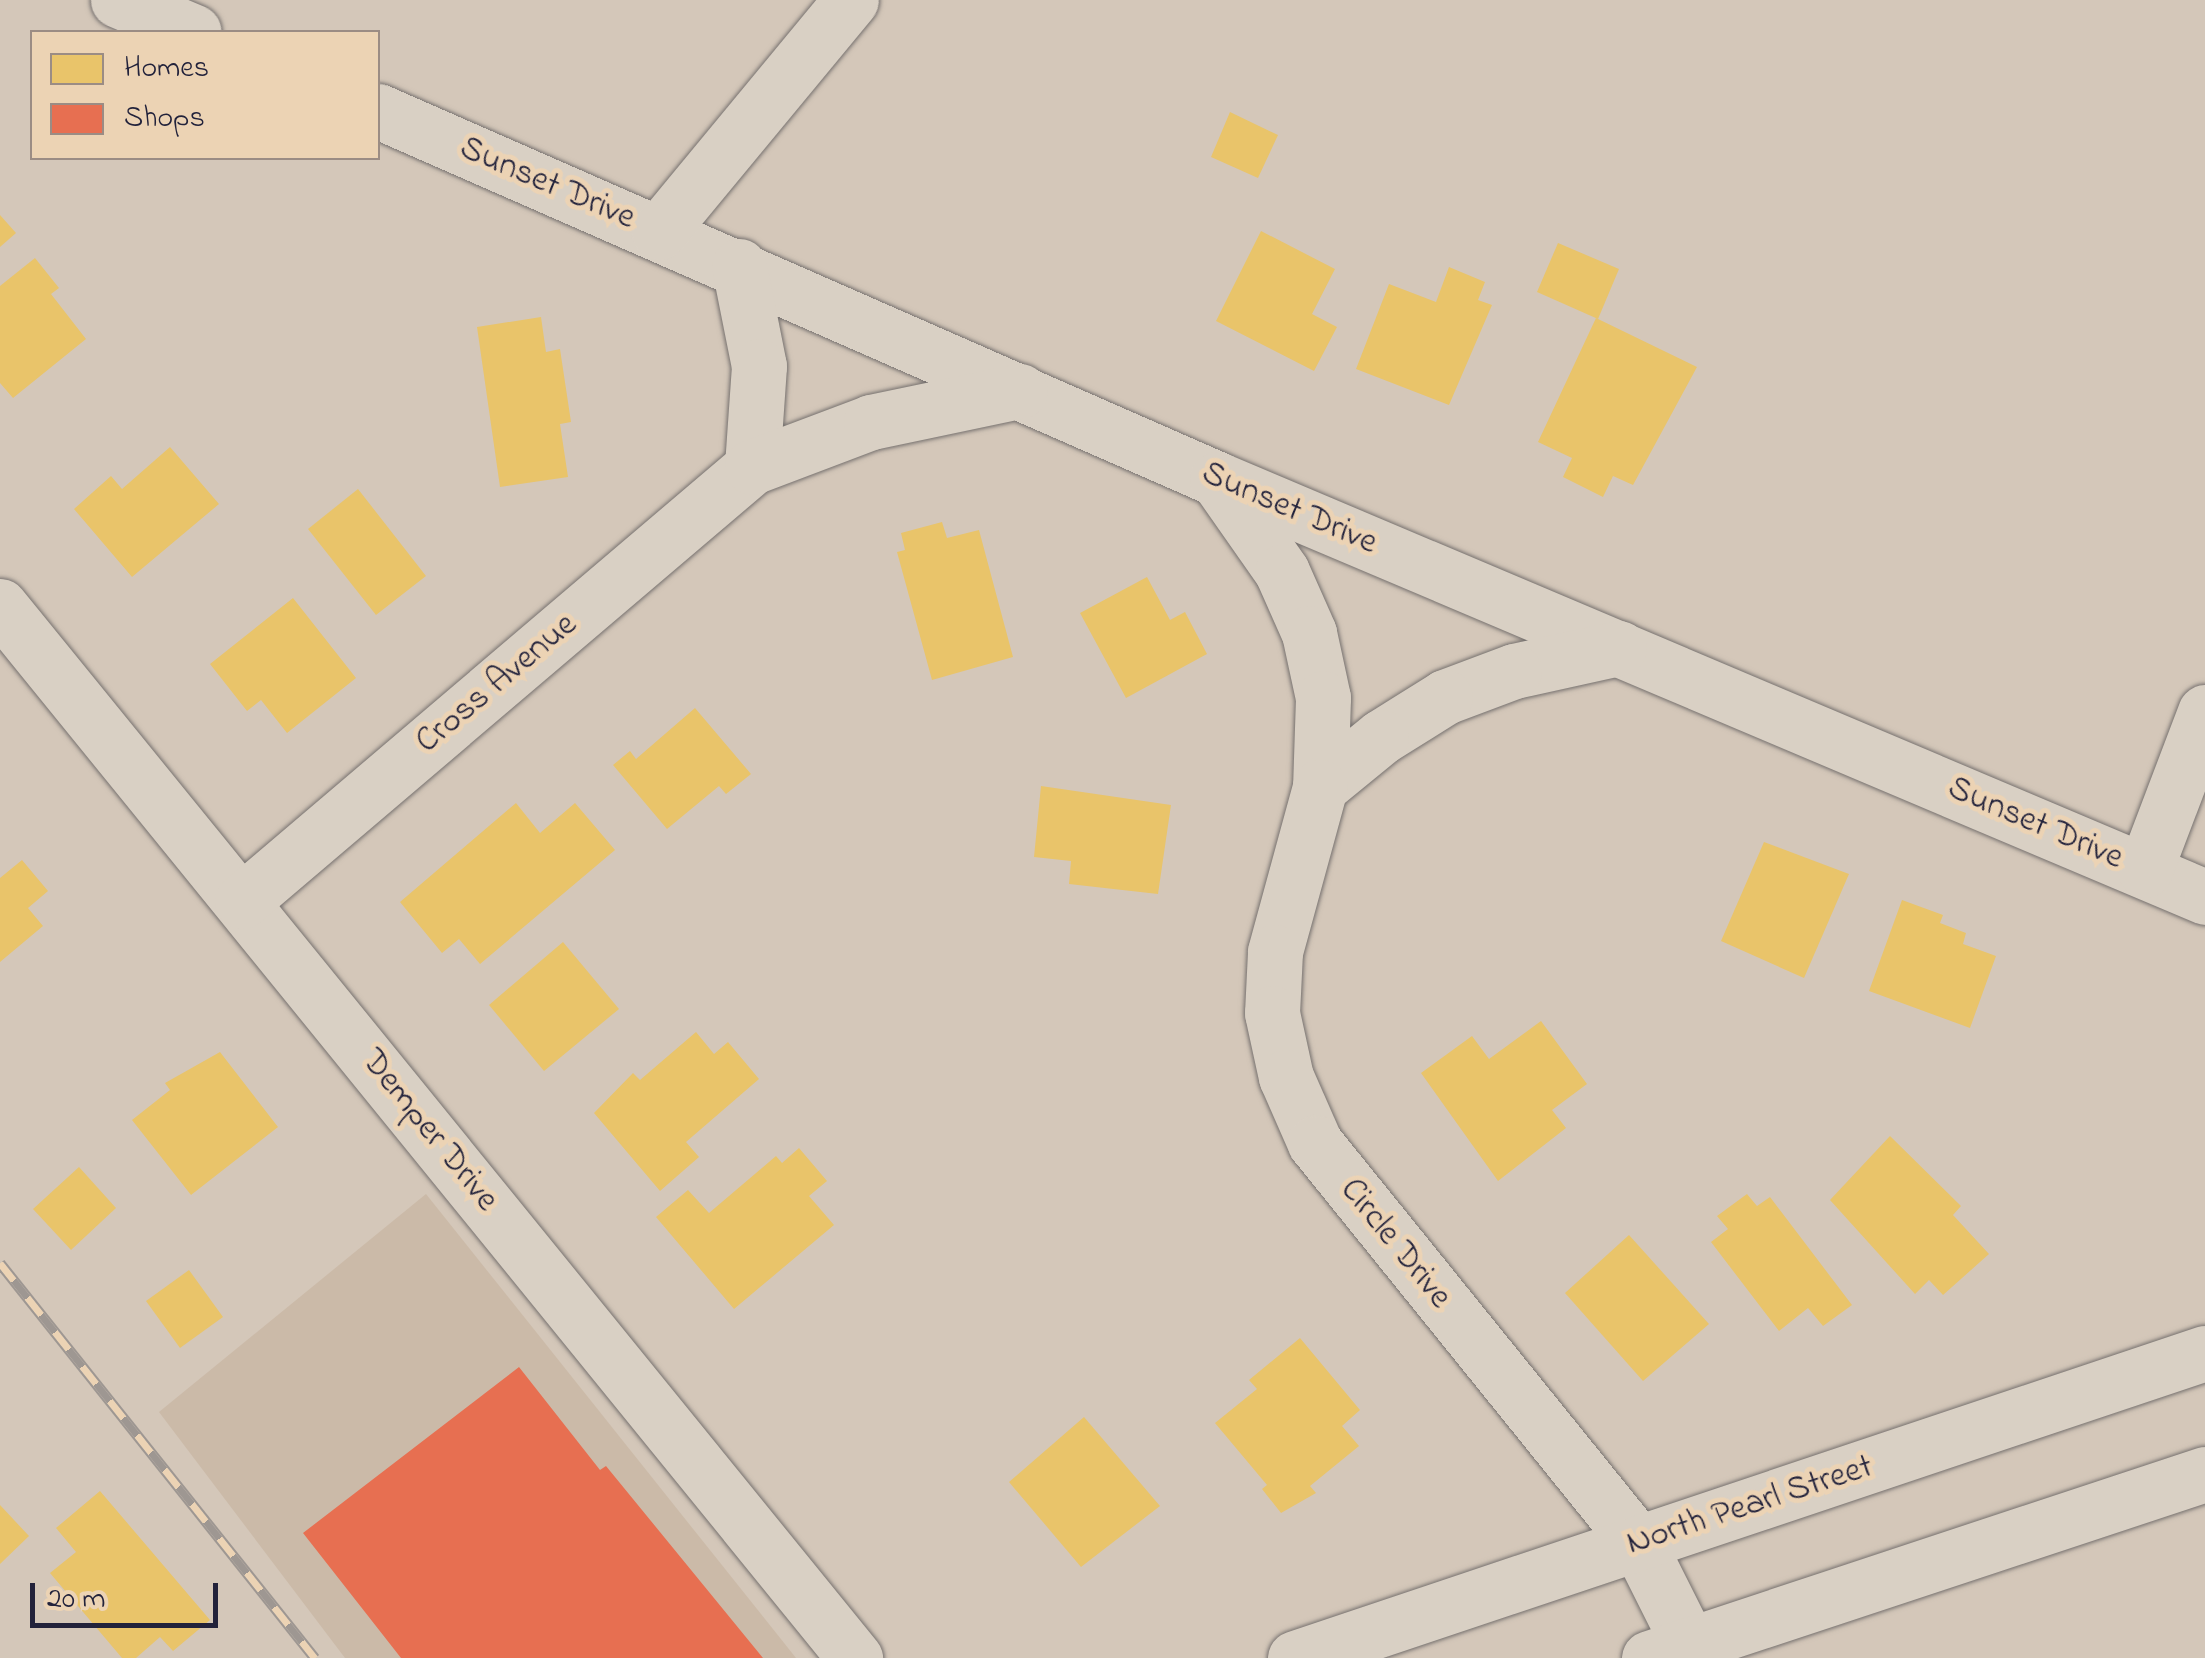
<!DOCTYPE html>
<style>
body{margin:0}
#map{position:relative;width:2205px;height:1658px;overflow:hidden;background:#d4c7b9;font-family:"Indie Flower",sans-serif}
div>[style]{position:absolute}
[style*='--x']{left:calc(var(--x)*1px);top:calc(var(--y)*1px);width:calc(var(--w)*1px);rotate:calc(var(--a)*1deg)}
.built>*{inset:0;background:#cbbaa8}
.homes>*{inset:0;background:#e9c46a}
.shops>*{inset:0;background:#e76f51}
.roads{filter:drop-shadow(0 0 2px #76716f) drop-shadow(0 0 2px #76716f)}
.street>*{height:55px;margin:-27.5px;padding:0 27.5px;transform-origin:27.5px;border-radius:27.5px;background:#d9d0c4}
.secondary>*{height:55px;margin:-27.5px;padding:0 27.5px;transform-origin:27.5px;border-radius:27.5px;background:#d9d0c4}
.rail>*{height:11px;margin-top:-5.5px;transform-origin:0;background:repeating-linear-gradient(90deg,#ecd3b4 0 22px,#9e9792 0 44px);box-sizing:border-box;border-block:2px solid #9e9792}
span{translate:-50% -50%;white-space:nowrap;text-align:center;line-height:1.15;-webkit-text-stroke:10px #ecd3b4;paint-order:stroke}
.street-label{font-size:35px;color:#22223b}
.legend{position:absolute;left:30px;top:30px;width:350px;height:130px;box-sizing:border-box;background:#ecd3b4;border:2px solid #9b8c84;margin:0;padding:12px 18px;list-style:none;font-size:30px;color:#22223b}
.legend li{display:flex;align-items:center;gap:20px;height:50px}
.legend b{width:50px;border:2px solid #9b8c84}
.scale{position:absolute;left:30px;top:1583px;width:188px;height:45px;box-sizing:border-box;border:5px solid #22223b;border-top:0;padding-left:12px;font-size:30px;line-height:35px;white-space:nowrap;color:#22223b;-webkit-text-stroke:8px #ecd3b4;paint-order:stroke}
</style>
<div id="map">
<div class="built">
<i style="clip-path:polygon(426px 1194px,796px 1658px,345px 1658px,159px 1412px)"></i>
</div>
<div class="homes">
<i style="clip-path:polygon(1230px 112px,1278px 135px,1258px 178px,1211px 157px)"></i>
<i style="clip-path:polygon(0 215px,16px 233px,0 247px)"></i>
<i style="clip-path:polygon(1261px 231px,1335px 269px,1312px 314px,1337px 327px,1314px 371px,1216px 321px)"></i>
<i style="clip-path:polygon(1558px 243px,1619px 269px,1598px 319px,1537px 292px)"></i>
<i style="clip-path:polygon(35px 258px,59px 288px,51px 294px,86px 339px,13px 398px,0 383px,0 286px)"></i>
<i style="clip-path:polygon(1449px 267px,1485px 282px,1478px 300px,1492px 305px,1449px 405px,1356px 369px,1389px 284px,1436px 302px)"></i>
<i style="clip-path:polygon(541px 317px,546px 352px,560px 349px,571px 422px,560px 424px,568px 477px,500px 487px,477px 327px)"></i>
<i style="clip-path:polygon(1596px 318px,1697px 367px,1633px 485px,1613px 476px,1603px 497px,1563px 477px,1572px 458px,1538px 442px)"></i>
<i style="clip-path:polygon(170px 447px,219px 504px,132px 577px,74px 509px,111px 476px,122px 489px)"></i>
<i style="clip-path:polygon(358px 489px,426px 576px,376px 615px,308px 529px)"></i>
<i style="clip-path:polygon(942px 522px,947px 538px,979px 530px,1013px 657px,932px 680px,897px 552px,905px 550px,901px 533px)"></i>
<i style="clip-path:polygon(1147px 577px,1170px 620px,1185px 612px,1207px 654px,1126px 698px,1080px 613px)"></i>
<i style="clip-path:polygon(293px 598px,356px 678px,287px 733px,261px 700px,247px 711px,210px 664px)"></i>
<i style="clip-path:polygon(695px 708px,751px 774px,726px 794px,719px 786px,667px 829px,613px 765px,630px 751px,636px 759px)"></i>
<i style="clip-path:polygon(1041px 786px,1171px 805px,1158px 894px,1069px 884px,1071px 861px,1034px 857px)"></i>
<i style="clip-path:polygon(516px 803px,540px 833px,575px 803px,615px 850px,480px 964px,459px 939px,442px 953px,400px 902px)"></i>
<i style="clip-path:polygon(1764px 842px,1849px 874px,1804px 978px,1721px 941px)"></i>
<i style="clip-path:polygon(22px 860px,48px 891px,28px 908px,43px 926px,0 962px,0 878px)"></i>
<i style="clip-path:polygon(1902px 900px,1943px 915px,1940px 923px,1966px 933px,1963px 944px,1996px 956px,1970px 1028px,1869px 991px)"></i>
<i style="clip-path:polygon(563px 942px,619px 1009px,544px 1071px,489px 1005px)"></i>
<i style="clip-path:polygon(1541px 1021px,1587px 1084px,1552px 1110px,1566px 1128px,1498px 1181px,1421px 1073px,1472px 1036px,1489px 1059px)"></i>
<i style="clip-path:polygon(696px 1032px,714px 1054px,728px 1042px,759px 1079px,686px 1142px,699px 1157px,660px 1191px,594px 1113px,633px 1073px,640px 1080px)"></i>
<i style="clip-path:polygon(220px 1052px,278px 1127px,191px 1195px,132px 1120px,170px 1090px,165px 1083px)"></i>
<i style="clip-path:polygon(1890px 1136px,1961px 1206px,1953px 1215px,1989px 1254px,1943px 1295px,1929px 1280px,1915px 1294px,1830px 1200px)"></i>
<i style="clip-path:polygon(799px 1148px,827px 1181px,809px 1196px,834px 1225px,734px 1309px,656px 1217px,688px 1190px,709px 1213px,776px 1156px,782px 1163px)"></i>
<i style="clip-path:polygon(79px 1167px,116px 1208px,71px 1250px,33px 1209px)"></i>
<i style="clip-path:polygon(1747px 1194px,1757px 1206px,1770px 1197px,1852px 1305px,1823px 1326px,1808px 1308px,1779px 1331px,1711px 1242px,1728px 1229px,1717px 1216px)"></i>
<i style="clip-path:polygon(1629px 1235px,1709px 1324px,1643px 1381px,1565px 1293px)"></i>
<i style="clip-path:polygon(189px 1270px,223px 1317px,180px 1348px,146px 1301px)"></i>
<i style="clip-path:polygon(1300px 1338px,1360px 1410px,1342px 1426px,1359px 1446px,1310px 1486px,1316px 1493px,1281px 1513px,1262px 1489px,1267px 1485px,1215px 1423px,1257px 1389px,1249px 1380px)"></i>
<i style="clip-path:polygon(1084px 1417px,1160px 1506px,1081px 1567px,1009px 1482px)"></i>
<i style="clip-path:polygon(100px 1491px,210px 1620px,173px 1651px,160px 1637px,136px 1658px,122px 1658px,50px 1573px,76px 1552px,56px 1528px)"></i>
<i style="clip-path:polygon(0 1505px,29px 1536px,0 1564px)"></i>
</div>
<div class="shops">
<i style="clip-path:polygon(519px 1367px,600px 1470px,606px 1466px,763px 1658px,401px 1658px,303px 1533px)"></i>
</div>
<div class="roads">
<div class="street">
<i style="--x:118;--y:0;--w:82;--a:22.8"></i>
<i style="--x:378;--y:111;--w:916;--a:23.68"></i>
<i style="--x:1217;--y:479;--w:1073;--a:22.93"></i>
<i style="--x:659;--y:232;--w:301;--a:-50.4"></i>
<i style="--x:739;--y:266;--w:102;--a:78.7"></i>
<i style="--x:759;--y:366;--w:101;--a:94"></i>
<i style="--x:1217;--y:479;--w:113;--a:55"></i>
<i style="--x:1282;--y:572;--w:67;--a:66.1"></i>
<i style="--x:1309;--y:633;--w:66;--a:77.8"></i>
<i style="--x:1323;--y:698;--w:89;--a:91.9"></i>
<i style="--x:0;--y:606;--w:1356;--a:50.9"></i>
<i style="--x:1619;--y:648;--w:107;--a:167.6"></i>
<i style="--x:1514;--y:671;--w:74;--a:159.4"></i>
<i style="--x:1445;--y:697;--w:75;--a:148"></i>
<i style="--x:1381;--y:737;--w:79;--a:140.7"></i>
<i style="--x:1320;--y:787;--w:171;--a:105.3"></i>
<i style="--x:1275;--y:952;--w:61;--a:92.8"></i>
<i style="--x:1272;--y:1013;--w:66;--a:77.7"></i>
<i style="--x:1286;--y:1077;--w:72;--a:66.3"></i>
<i style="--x:1315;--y:1143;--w:514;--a:51.08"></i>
<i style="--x:1638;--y:1543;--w:114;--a:63.4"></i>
<i style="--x:2145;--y:870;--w:169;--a:-69.2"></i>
<i style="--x:242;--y:901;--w:670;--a:-40.4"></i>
<i style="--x:752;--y:467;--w:127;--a:-20.7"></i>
<i style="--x:871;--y:422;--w:152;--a:-11.8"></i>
</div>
<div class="secondary">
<i style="--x:1295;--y:1658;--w:960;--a:-18.53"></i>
<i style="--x:1649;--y:1658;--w:586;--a:-18.31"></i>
</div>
</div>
<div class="rail">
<i style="--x:0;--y:1263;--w:505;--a:51.43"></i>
</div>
<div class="street-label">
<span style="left:547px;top:184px;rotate:23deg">Sunset Drive</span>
<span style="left:1289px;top:509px;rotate:23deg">Sunset Drive</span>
<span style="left:497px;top:684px;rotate:-40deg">Cross Avenue</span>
<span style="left:2035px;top:824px;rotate:23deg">Sunset Drive</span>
<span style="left:429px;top:1131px;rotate:51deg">Demper Drive</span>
<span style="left:1395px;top:1244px;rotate:51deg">Circle Drive</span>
<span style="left:1750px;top:1506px;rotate:-18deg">North Pearl Street</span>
</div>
<ul class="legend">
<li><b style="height:28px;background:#e9c46a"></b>Homes</li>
<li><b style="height:28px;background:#e76f51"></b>Shops</li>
</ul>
<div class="scale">20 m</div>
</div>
